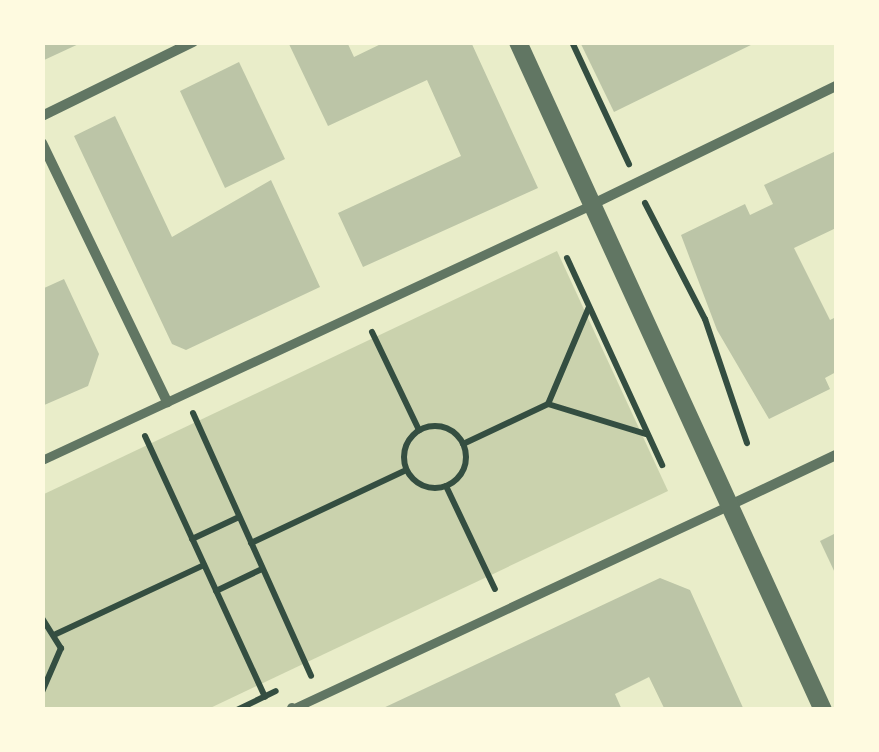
<!DOCTYPE html>
<style>
body{margin:0}
#map{position:relative;width:879px;height:752px;overflow:hidden;background:#e9edc9;font-family:"Alegreya Sans",sans-serif}
div>[style]{position:absolute}
[style*='--x']{left:calc(var(--x)*1px);top:calc(var(--y)*1px);width:calc(var(--w)*1px);rotate:calc(var(--a)*1deg)}
.green>*{inset:0;background:#cad2ad}
.building>*{inset:0;background:#bcc5a7}
.path>*{height:6px;margin:-3px;padding:0 3px;transform-origin:3px;border-radius:3px;background:#344e41}
.path>.ring{margin:-3px;padding:0;box-sizing:content-box;background:none;border:6px solid #344e41;border-radius:50%}
.pedestrian>*{height:9px;margin:-4.5px;padding:0 4.5px;transform-origin:4.5px;border-radius:4.5px;background:#617663}
.minor>*{height:10px;margin:-5px;padding:0 5px;transform-origin:5px;border-radius:5px;background:#617663}
.tertiary>*{height:18px;margin:-9px;padding:0 9px;transform-origin:9px;border-radius:9px;background:#617663}
span{translate:-50% -50%;white-space:nowrap;text-align:center;line-height:1.15;-webkit-text-stroke:8px #fefae0;paint-order:stroke}
.frame{position:absolute;inset:0;border:45px solid #fefae0;pointer-events:none}
</style>
<div id="map">
<div class="green">
<i style="clip-path:polygon(557px 251px,668px 491px,206px 710px,43px 709px,42px 495px)"></i>
</div>
<div class="building">
<i style="clip-path:polygon(42px 42px,83px 42px,42px 61px)"></i>
<i style="clip-path:polygon(288px 42px,347px 42px,354px 57px,385px 42px,471px 42px,538px 188px,363px 267px,338px 213px,461px 156px,427px 80px,328px 126px)"></i>
<i style="clip-path:polygon(580px 42px,757px 42px,614px 112px)"></i>
<i style="clip-path:polygon(239px 62px,285px 159px,225px 188px,180px 91px)"></i>
<i style="clip-path:polygon(115px 116px,172px 237px,271px 180px,320px 287px,186px 350px,172px 344px,74px 136px)"></i>
<i style="clip-path:polygon(836px 151px,836px 228px,794px 248px,830px 320px,836px 317px,836px 372px,825px 378px,830px 389px,769px 419px,717px 330px,681px 235px,745px 204px,750px 215px,773px 204px,764px 185px)"></i>
<i style="clip-path:polygon(64px 279px,99px 354px,88px 386px,42px 406px,42px 289px)"></i>
<i style="clip-path:polygon(836px 533px,836px 575px,820px 541px)"></i>
<i style="clip-path:polygon(660px 578px,690px 590px,744px 710px,665px 710px,649px 677px,615px 694px,622px 710px,379px 710px)"></i>
</div>
<div class="path">
<i style="--x:572;--y:42;--w:135;--a:65"></i>
<i style="--x:645;--y:203;--w:131;--a:62.7"></i>
<i style="--x:705;--y:319;--w:131;--a:71.3"></i>
<i style="--x:567;--y:258;--w:228;--a:65.3"></i>
<i style="--x:589;--y:307;--w:105;--a:112.9"></i>
<i style="--x:548;--y:404;--w:102;--a:17"></i>
<i style="--x:372;--y:332;--w:109;--a:64.4"></i>
<i style="--x:193;--y:413;--w:288;--a:65.8"></i>
<i class="ring" style="left:404px;top:426px;width:56px;height:56px"></i>
<i style="--x:145;--y:436;--w:287;--a:65.3"></i>
<i style="--x:463;--y:444;--w:94;--a:-25.2"></i>
<i style="--x:446;--y:486;--w:114;--a:64.6"></i>
<i style="--x:192;--y:539;--w:52;--a:-25.1"></i>
<i style="--x:251;--y:543;--w:171;--a:-25.2"></i>
<i style="--x:216;--y:591;--w:51;--a:-25.6"></i>
<i style="--x:42;--y:618;--w:36;--a:58"></i>
<i style="--x:61;--y:648;--w:48;--a:113.4"></i>
<i style="--x:56;--y:634;--w:163;--a:-25"></i>
<i style="--x:237;--y:710;--w:43;--a:-26"></i>
</div>
<div class="pedestrian">
<i style="--x:42;--y:460;--w:608;--a:-24.92"></i>
<i style="--x:290;--y:710;--w:482;--a:-25"></i>
</div>
<div class="minor">
<i style="--x:42;--y:116;--w:168;--a:-26.1"></i>
<i style="--x:42;--y:143;--w:288;--a:64.2"></i>
<i style="--x:593;--y:204;--w:270;--a:-25.9"></i>
<i style="--x:728;--y:506;--w:119;--a:-25.3"></i>
<i style="--x:292;--y:708;--w:2;--a:63"></i>
</div>
<div class="tertiary">
<i style="--x:518;--y:42;--w:734;--a:65.46"></i>
</div>
<div class="frame"></div>
</div>
